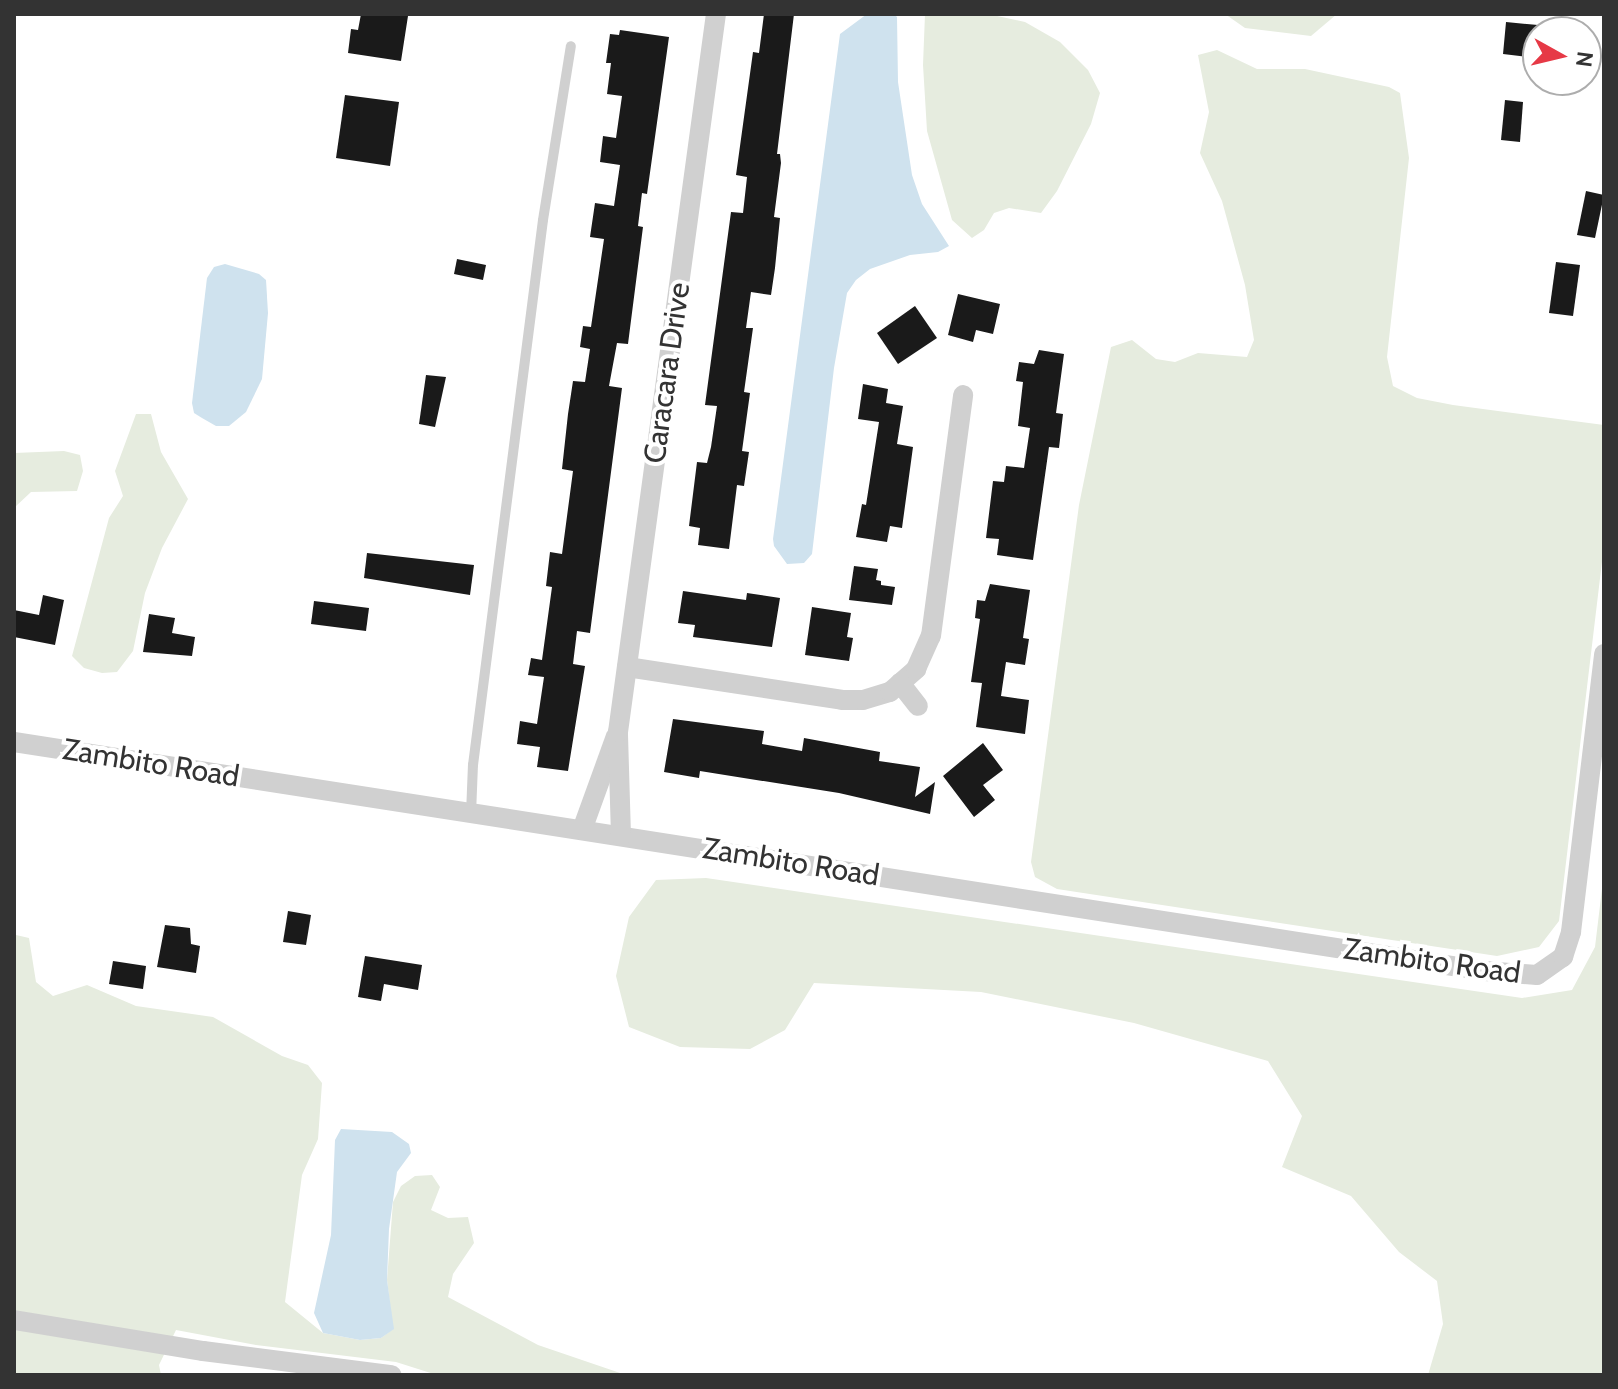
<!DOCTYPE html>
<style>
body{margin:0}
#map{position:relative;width:1618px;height:1389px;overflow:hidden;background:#fff;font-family:Cabin,sans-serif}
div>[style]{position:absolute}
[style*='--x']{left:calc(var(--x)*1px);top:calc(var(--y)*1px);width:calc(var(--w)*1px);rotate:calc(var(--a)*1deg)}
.green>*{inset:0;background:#e6ecdf}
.water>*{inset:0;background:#cfe2ee}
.building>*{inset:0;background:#1a1a1a}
.lane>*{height:10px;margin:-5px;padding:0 5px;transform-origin:5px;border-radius:5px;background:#d0d0d0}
.street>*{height:20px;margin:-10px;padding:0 10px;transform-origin:10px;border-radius:10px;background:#d0d0d0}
span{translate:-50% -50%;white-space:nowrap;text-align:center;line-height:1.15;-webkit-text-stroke:8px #fff;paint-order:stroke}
.street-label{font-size:30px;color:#333}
.frame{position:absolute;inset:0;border:16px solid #333;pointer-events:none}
.north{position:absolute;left:1522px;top:16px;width:80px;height:80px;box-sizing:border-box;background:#fff;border:2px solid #adadad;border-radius:50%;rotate:98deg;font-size:22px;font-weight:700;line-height:32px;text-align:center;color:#333}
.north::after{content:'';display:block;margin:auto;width:28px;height:36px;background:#e63946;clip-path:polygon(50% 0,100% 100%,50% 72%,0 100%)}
</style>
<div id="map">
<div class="green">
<i style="clip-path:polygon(925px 14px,988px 14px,1025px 22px,1060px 42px,1088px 70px,1100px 93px,1091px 124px,1057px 191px,1041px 213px,1009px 208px,994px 213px,984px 230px,972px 238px,952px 220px,927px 131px,923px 65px)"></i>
<i style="clip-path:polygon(1225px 14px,1337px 14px,1311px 36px,1245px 28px)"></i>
<i style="clip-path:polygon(1217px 50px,1257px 69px,1305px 69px,1389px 87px,1400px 93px,1409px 158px,1387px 357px,1393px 386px,1417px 398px,1453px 405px,1604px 425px,1604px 545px,1559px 921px,1539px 947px,1497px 956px,1057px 889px,1035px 877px,1031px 862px,1079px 505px,1111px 347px,1132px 340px,1156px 359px,1175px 362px,1198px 353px,1247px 357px,1254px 340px,1245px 285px,1222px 201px,1200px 153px,1209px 112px,1198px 55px)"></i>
<i style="clip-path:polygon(136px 414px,151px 414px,161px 452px,188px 499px,162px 548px,145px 593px,133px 651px,117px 672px,102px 673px,84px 668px,72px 656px,109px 518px,123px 496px,115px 471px)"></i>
<i style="clip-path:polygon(64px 451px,80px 455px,83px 471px,77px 491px,31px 492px,14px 508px,14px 453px)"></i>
<i style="clip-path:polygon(1604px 872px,1604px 1375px,1428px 1375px,1443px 1324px,1437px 1281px,1399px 1252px,1351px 1196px,1282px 1167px,1302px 1116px,1268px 1061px,1134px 1023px,981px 992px,814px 983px,785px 1030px,750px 1049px,680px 1047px,629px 1027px,616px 976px,629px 917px,656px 880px,706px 878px,1522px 998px,1572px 990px,1595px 947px)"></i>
<i style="clip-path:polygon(16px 935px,29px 938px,36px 982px,53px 996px,87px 985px,136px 1006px,213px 1017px,282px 1056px,308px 1065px,322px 1083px,318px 1139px,302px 1175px,285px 1302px,323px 1333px,360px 1340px,381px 1338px,393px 1329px,387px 1280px,393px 1202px,401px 1186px,415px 1176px,432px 1175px,440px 1187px,431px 1210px,448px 1218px,468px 1217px,474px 1243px,453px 1274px,448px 1297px,538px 1345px,626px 1375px,437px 1375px,396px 1362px,256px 1345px,176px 1330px,159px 1365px,161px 1375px,14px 1375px)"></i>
</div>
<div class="water">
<i style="clip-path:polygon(867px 14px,894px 14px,897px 17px,898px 82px,912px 175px,922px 204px,949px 246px,938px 252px,910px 255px,870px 269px,856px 280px,847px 293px,834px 368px,812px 554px,804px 563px,787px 564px,774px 546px,773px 539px,840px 34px)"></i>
<i style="clip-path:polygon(225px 264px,259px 274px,266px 280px,268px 313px,262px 379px,246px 412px,229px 426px,216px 426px,202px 418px,194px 413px,192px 403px,207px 278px,214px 267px)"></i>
<i style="clip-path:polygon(341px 1129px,392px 1132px,409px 1144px,411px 1153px,397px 1172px,389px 1229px,387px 1280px,394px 1329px,381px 1338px,360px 1340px,323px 1333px,314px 1313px,331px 1235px,335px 1140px)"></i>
</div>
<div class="building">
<i style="clip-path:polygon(361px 14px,408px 16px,401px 61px,348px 53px,351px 29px,358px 30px)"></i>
<i style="clip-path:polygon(764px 14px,794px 14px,777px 154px,780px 154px,781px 163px,774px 217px,780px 218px,775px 268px,771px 295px,751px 292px,746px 328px,753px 328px,744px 392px,750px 393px,742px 451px,749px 452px,744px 486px,737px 485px,729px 549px,698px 545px,700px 528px,689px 526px,697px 462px,707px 463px,711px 447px,717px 406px,705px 405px,731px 212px,743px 213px,747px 177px,736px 175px,753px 52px,759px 53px)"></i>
<i style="clip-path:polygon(1506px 22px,1538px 25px,1538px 58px,1503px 54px)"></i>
<i style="clip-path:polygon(620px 30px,669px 37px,647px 194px,642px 193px,638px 226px,643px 227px,628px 344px,617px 343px,609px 386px,622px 388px,590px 633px,577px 631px,573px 664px,585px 666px,568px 771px,537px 767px,540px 747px,517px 744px,520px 721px,537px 724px,544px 677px,528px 675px,531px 658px,542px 660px,552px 587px,546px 586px,550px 552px,562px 554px,573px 471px,562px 469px,568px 414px,573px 381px,585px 382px,590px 349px,580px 347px,583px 326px,591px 327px,604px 239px,590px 237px,595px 203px,614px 206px,620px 165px,600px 162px,603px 136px,616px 138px,622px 96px,607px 94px,611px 63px,606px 63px,610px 34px,619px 35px)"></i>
<i style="clip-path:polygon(345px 95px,399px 102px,390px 166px,336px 158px)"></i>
<i style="clip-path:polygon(1505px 100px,1523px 102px,1520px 142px,1501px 140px)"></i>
<i style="clip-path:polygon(1586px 191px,1604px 195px,1595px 238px,1577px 235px)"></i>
<i style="clip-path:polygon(457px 259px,486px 265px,483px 280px,454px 274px)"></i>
<i style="clip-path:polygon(1556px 262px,1580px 265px,1573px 316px,1549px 313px)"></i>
<i style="clip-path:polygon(958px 294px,1000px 304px,993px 334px,976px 330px,973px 342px,948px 335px)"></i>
<i style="clip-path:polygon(915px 306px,937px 338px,898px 364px,877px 333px)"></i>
<i style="clip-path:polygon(1039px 350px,1064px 354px,1056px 413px,1063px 414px,1059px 448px,1049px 447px,1033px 560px,997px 555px,999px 539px,986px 538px,993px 481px,1004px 482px,1006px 466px,1024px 468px,1030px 428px,1018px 426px,1023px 382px,1016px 381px,1019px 362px,1034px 364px)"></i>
<i style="clip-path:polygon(426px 375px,446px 377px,435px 427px,419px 424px)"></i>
<i style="clip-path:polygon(863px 384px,888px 389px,886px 403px,903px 406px,897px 444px,913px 447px,902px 528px,890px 526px,887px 542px,856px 537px,862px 504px,866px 505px,879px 422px,858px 419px)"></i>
<i style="clip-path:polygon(367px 553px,474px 565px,470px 595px,364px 578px)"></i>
<i style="clip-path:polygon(854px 566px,878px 569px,876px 580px,881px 581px,881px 585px,895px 587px,892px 605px,849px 600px)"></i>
<i style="clip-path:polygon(990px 584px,1030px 590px,1023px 638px,1029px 639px,1025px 665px,1006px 662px,1001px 696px,1029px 700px,1025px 734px,976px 727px,982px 683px,971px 682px,980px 619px,975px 618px,977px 600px,985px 601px)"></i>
<i style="clip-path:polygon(683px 591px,746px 600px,747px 593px,780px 598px,772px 647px,693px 637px,695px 625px,678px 623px)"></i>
<i style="clip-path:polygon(43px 595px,64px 600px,55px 645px,14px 637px,14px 610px,39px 615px)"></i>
<i style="clip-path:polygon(314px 601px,369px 608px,366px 631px,311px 624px)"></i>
<i style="clip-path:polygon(812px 607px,851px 613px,847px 637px,853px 638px,849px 661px,805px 655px)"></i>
<i style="clip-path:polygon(149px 614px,175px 618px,172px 633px,195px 637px,192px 656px,143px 652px)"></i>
<i style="clip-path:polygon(673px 719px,764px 731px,762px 744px,802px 751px,804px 738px,880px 752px,879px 761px,920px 767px,915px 797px,935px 782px,930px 814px,839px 793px,700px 771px,699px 778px,664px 772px)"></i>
<i style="clip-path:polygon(983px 743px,1003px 770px,983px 785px,995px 800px,974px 817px,943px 776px)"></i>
<i style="clip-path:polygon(288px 911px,311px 915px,306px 945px,283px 942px)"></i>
<i style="clip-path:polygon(165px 925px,190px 928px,191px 944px,200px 946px,196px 973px,157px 967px)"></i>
<i style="clip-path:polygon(365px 956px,422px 965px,418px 990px,384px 984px,381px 1001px,358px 997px)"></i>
<i style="clip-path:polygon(113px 961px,146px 966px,143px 989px,109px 984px)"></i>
</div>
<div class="lane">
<i style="--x:471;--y:814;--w:49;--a:-87.7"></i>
<i style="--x:473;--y:765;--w:549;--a:-82.68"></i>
<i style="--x:543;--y:220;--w:176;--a:-80.9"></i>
</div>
<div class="street">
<i style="--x:627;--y:667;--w:218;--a:8.7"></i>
<i style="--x:842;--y:700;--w:21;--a:0"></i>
<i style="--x:863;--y:700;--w:28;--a:-17"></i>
<i style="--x:890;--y:692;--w:35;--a:-41"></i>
<i style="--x:916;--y:669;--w:36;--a:-66"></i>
<i style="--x:931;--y:636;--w:243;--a:-82.4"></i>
<i style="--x:900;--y:683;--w:29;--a:52"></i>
<i style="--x:14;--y:742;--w:1489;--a:8.85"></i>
<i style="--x:1485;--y:971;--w:52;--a:4.4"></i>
<i style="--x:1537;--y:975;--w:32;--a:-35"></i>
<i style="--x:1563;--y:957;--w:26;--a:-72"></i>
<i style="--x:1571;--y:932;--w:280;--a:-83.2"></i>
<i style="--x:582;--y:830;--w:100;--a:-70.1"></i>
<i style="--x:621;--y:836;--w:104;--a:-91.7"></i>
<i style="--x:618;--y:732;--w:725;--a:-82.23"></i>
<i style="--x:14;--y:1320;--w:192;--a:9.3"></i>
<i style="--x:203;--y:1351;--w:190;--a:7.3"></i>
</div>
<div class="street-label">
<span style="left:667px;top:373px;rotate:-82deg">Caracara Drive</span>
<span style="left:151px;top:763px;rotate:9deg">Zambito Road</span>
<span style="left:791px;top:862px;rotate:9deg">Zambito Road</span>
<span style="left:1432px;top:961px;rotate:8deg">Zambito Road</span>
</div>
<div class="frame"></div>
<div class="north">N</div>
</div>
